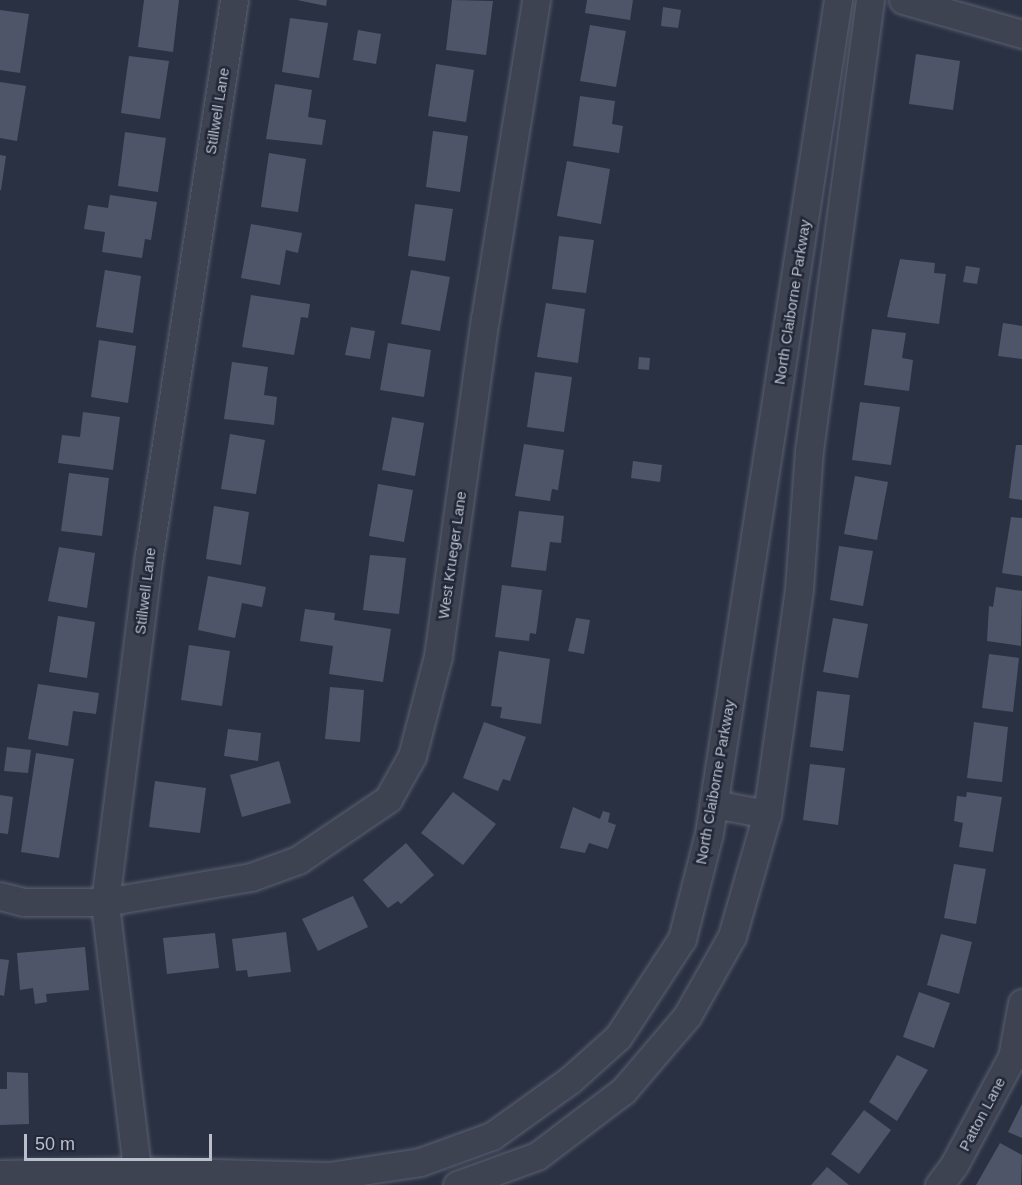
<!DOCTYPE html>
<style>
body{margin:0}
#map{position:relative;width:1022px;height:1185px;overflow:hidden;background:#293143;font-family:Arial,sans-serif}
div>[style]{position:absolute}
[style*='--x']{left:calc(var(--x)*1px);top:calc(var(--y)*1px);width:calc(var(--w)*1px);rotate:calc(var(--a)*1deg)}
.building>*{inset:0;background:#4e5569}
.roads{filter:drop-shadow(0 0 2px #5c6170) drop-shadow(0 0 2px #5c6170)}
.minor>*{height:27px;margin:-13.5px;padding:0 13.5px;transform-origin:13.5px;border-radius:13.5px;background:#3e4352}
span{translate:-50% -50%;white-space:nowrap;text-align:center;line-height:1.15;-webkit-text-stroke:5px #222838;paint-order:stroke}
.street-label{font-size:15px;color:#bbbfcc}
.scale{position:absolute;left:24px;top:1134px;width:188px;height:27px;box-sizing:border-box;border:3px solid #bbbfcc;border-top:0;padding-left:8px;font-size:18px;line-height:21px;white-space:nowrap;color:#bbbfcc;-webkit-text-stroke:4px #222838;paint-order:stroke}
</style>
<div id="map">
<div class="building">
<i style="clip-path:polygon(144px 0,179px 0,173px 52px,138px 47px)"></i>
<i style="clip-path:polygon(297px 0,327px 0,326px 6px)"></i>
<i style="clip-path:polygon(452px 0,493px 1px,486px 55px,446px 50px)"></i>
<i style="clip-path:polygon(587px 0,633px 0,630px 20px,585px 13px)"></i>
<i style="clip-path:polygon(663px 7px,681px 10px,678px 28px,661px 26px)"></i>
<i style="clip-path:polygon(0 10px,29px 14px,20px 73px,0 70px)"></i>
<i style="clip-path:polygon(290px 18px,328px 23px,319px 78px,282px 72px)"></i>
<i style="clip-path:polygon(590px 25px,626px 31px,616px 87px,580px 81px)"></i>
<i style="clip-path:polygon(358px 30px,381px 34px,376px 64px,353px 60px)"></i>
<i style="clip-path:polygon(916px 54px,960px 61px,953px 110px,909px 104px)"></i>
<i style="clip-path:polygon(129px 56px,169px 61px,160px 119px,121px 113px)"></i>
<i style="clip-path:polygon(436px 64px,474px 70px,466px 122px,428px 116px)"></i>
<i style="clip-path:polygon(0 82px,26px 86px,17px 141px,0 138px)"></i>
<i style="clip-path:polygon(275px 84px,312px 90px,308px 117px,326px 120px,322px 145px,266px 139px)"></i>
<i style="clip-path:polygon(580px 96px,615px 101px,612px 124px,623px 126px,619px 153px,573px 146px)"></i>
<i style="clip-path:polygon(433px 131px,468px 136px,460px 192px,426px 187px)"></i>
<i style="clip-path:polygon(125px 132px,166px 138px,158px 192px,118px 186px)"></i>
<i style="clip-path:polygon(269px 153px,306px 159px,298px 212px,261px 207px)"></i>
<i style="clip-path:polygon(0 155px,6px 156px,1px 190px,0 190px)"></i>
<i style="clip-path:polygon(567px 161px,610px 169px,601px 224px,557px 216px)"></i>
<i style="clip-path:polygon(110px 195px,157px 202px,151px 240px,145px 239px,142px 258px,102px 252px,105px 232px,84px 229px,88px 205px,108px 208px)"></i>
<i style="clip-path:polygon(415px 204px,453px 209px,445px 261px,408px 256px)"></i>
<i style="clip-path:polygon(251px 224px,302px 233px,298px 253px,286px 250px,280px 285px,241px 278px)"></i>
<i style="clip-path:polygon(559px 236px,594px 240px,586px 293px,552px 289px)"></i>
<i style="clip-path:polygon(900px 259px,935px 263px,934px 273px,946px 274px,939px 324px,887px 317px)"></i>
<i style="clip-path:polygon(966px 266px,980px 268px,977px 284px,963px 282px)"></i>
<i style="clip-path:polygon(105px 270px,141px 276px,133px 333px,96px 327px)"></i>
<i style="clip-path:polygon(411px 270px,450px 277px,440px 331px,401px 324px)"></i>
<i style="clip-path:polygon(251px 295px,310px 304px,308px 318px,301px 317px,294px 355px,242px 347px)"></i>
<i style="clip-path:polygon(546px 303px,585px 309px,578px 363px,537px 357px)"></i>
<i style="clip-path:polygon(1003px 323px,1022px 326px,1022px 359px,998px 356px)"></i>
<i style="clip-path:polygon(351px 327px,375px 331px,370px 359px,345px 355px)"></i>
<i style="clip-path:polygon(872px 329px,906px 333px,902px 358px,913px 360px,909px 391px,864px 385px)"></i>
<i style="clip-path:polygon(99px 340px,136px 346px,128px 403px,91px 397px)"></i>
<i style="clip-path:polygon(388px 343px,431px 350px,424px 397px,380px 390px)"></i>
<i style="clip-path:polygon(639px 357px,650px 358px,649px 370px,638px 369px)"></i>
<i style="clip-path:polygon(232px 362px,268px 367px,264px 395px,277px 397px,274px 425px,224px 419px)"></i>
<i style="clip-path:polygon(535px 372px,572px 377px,564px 432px,527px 427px)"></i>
<i style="clip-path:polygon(860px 402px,900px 407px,891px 465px,852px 460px)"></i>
<i style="clip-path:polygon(83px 412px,120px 417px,113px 470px,58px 463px,62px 435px,80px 437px)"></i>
<i style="clip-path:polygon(392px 417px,424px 423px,415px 476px,382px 470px)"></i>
<i style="clip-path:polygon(230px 434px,265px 440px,256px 494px,221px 489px)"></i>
<i style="clip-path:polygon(524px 444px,564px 450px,558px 490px,552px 489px,550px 501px,515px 496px)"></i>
<i style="clip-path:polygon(1016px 445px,1022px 445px,1022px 500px,1009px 498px)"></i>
<i style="clip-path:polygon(633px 461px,662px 465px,660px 482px,631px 478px)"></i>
<i style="clip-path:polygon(69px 473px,109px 478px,102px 536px,61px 531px)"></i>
<i style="clip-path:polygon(855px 476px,888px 482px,877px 540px,844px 534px)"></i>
<i style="clip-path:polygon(378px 484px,413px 490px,404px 542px,369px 536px)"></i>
<i style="clip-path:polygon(214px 506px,249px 512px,241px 565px,206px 559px)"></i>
<i style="clip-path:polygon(519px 511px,564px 516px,561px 543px,550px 542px,546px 571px,511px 567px)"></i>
<i style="clip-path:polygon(1011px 517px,1022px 518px,1022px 576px,1002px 573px)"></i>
<i style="clip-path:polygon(839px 546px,873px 551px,863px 606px,830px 600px)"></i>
<i style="clip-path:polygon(59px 547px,95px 553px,87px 608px,48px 601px)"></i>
<i style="clip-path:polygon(370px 555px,406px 558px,399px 614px,363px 610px)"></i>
<i style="clip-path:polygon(208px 576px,266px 587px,262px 607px,242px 603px,235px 638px,198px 630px)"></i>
<i style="clip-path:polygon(502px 585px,542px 590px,536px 634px,530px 633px,529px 641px,495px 637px)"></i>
<i style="clip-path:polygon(996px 587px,1022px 591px,1021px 646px,987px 641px,989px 606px,993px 607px)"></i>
<i style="clip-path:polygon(305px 609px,335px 613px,334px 620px,391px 629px,383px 682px,329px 674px,333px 646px,300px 641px)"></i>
<i style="clip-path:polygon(58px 616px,95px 622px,87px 678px,49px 672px)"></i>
<i style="clip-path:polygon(576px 618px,590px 620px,584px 654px,568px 651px)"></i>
<i style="clip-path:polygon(833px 618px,868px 624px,858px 678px,823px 672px)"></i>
<i style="clip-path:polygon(189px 645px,230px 651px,222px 706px,181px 700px)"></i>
<i style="clip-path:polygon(499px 651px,550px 659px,541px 724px,500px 718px,502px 707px,491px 706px)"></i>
<i style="clip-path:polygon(989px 654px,1019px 658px,1013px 712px,982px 708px)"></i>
<i style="clip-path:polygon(38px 684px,99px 693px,96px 714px,73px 711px,68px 746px,28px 739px)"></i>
<i style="clip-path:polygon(330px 687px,364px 690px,360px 742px,325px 739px)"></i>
<i style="clip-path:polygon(817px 691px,850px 695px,843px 751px,810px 747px)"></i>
<i style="clip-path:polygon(484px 722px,526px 737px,510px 781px,503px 779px,498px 791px,463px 778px)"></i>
<i style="clip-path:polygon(974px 722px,1008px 727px,1002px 782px,967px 778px)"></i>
<i style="clip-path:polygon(228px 729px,261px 733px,258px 761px,224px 756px)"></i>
<i style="clip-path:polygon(7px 747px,31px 750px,28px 773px,4px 771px)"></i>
<i style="clip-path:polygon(36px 753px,74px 759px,59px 858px,21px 852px)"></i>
<i style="clip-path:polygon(279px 761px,291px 803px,242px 817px,230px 775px)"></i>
<i style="clip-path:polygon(810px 764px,845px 768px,838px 825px,803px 820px)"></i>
<i style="clip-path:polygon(155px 781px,206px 788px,200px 833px,149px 827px)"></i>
<i style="clip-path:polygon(453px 792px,496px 824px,463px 865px,421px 833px)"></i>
<i style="clip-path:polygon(967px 792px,1002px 797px,993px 852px,959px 847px,963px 823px,954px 821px,957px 796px,966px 797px)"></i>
<i style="clip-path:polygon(0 795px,13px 797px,8px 834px,0 833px)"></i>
<i style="clip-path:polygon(573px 807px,600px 819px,603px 811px,610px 813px,608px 822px,616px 825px,608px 849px,589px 843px,585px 853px,560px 848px)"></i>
<i style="clip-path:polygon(406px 843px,434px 875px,401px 904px,398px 901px,388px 908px,363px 880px)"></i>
<i style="clip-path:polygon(954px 864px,986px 869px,976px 924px,944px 918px)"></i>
<i style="clip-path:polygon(353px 896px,368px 927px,318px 951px,302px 919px)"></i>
<i style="clip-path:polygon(286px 932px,291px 972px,248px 977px,247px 970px,236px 971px,232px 939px)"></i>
<i style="clip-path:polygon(215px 933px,219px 968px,167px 974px,163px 938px)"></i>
<i style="clip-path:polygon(941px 934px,972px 942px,959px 994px,927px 985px)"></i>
<i style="clip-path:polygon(85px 947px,89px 990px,46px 994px,47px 1002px,35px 1004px,33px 988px,20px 990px,17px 953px)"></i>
<i style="clip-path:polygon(0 959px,9px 960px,4px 996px,0 995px)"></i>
<i style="clip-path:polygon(919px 992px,950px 1003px,934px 1048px,903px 1037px)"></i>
<i style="clip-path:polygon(897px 1055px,928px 1070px,897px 1121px,869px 1102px)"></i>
<i style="clip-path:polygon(7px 1072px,28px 1073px,29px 1124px,0 1125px,0 1089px,7px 1089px)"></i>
<i style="clip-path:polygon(1022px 1104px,1022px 1138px,1008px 1132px)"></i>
<i style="clip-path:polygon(864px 1110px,891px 1130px,859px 1174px,831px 1154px)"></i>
<i style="clip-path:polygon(1000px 1143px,1022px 1155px,1021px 1185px,976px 1185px)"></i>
<i style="clip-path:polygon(827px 1167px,849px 1185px,811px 1185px)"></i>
</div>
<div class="roads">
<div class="minor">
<i style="--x:903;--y:0;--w:124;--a:15.9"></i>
<i style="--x:714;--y:804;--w:54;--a:10.7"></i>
<i style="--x:0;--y:896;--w:25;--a:14"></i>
<i style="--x:24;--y:902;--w:81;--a:0"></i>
<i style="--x:105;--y:902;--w:148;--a:-9.7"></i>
<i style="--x:251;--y:877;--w:50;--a:-19.9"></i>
<i style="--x:298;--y:860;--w:109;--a:-34.1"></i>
<i style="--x:388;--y:799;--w:49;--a:-60.8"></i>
<i style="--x:412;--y:756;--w:103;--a:-75.4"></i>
<i style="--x:438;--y:656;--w:340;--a:-82.1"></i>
<i style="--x:485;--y:319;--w:323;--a:-80.9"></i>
<i style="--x:0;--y:1174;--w:138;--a:-1.2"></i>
<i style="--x:138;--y:1171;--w:191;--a:1.5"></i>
<i style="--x:329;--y:1176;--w:92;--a:-8.7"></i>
<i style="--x:420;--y:1162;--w:77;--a:-19.9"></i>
<i style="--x:492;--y:1136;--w:96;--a:-35.7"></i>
<i style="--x:570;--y:1080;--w:64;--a:-41.9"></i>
<i style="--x:618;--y:1037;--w:117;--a:-56.9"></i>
<i style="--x:682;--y:939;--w:109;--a:-75.7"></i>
<i style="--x:709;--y:833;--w:843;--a:-81.2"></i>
<i style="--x:139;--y:1185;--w:285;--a:-96.9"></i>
<i style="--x:105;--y:902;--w:350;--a:-82.8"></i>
<i style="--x:149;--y:555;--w:561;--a:-81.29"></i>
<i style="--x:457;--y:1185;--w:85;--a:-19.9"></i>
<i style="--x:537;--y:1156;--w:108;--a:-37.1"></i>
<i style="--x:623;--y:1091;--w:99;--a:-49.5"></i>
<i style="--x:687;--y:1016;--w:92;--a:-60.6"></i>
<i style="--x:732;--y:936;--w:127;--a:-74"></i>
<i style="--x:767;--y:814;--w:227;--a:-81.9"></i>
<i style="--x:799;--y:589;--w:138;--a:-85.9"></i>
<i style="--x:809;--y:451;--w:455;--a:-82.3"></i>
<i style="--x:939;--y:1185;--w:25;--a:-53"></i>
<i style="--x:954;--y:1165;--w:123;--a:-61.8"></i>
<i style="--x:1012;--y:1057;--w:55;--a:-79.5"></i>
</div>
</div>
<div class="street-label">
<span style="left:217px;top:111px;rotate:-81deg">Stillwell Lane</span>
<span style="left:792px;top:302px;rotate:-81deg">North Claiborne Parkway</span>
<span style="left:452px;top:555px;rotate:-82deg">West Krueger Lane</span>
<span style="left:145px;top:591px;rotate:-83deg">Stillwell Lane</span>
<span style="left:715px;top:782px;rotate:-80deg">North Claiborne Parkway</span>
<span style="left:982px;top:1114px;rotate:-62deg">Patton Lane</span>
</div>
<div class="scale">50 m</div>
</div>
